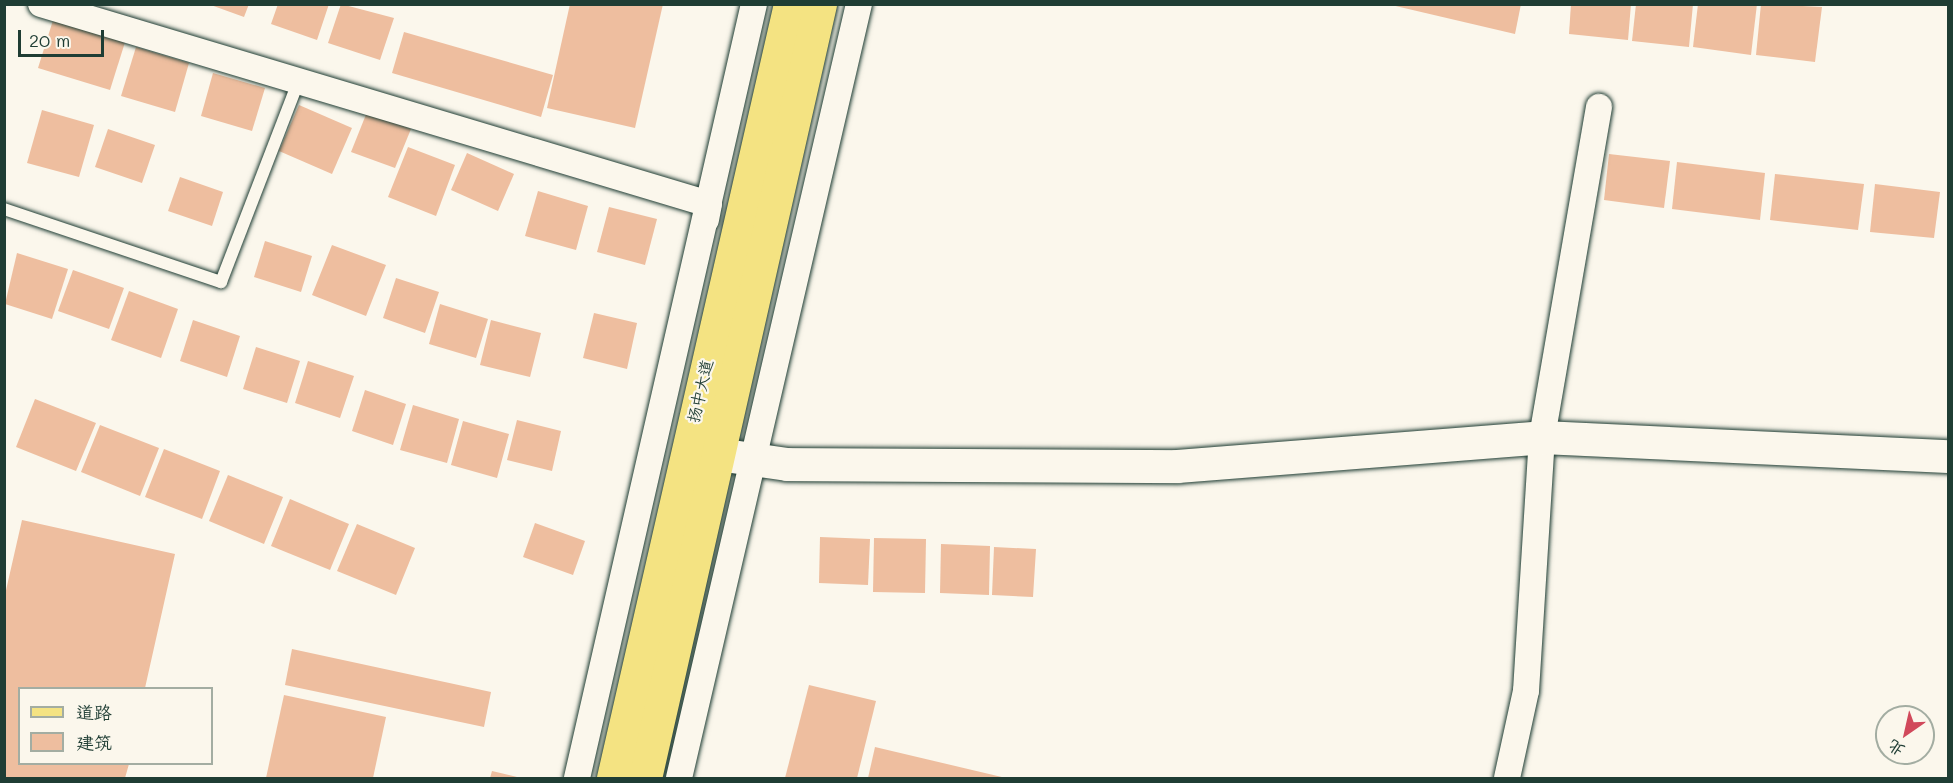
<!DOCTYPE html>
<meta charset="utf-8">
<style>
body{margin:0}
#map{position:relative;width:1953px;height:783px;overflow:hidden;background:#fbf7ec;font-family:Mali,"LXGW WenKai TC",sans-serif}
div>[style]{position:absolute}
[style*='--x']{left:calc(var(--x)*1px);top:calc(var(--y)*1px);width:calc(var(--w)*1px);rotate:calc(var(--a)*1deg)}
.building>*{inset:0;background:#eebe9f}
.roads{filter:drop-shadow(0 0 2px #1f3d34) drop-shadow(0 0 2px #1f3d34)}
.lane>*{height:12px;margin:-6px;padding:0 6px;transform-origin:6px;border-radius:6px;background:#fbf7ec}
.street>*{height:26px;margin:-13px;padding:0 13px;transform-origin:13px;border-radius:13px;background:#fbf7ec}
.secondary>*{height:33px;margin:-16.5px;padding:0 16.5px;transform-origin:16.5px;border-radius:16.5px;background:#fbf7ec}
.primary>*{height:33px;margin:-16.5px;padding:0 16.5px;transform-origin:16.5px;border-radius:16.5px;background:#f4e382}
span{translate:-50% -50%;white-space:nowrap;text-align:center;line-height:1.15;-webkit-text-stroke:4.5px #fbf7ec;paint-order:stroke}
.street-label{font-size:16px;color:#1f3d34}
.frame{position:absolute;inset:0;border:6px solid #1f3d34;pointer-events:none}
.legend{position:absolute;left:18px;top:687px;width:195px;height:78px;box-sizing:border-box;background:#fbf7ec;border:2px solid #a3ada2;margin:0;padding:8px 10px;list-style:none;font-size:18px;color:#1f3d34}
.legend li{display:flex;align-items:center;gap:12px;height:30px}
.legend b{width:30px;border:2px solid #a3ada2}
.north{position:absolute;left:1875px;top:705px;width:60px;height:60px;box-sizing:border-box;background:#fbf7ec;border:2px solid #a3ada2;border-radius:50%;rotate:214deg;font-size:16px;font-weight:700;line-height:24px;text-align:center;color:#1f3d34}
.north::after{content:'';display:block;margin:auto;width:21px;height:27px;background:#d1495b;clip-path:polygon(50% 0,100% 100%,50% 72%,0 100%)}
.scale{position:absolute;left:18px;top:30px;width:86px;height:27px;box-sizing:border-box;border:3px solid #1f3d34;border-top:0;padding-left:8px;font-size:18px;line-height:21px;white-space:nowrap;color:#1f3d34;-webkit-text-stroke:4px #fbf7ec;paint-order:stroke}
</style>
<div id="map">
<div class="building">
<i style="clip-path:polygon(208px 4px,249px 4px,244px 17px)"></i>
<i style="clip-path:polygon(278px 4px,329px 4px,317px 40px,271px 24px)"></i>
<i style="clip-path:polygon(341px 4px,394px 18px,380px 60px,328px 43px)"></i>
<i style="clip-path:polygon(570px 4px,663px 4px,635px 128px,547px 108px)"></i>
<i style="clip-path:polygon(1387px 4px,1521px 4px,1515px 34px)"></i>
<i style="clip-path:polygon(1571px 4px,1631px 4px,1628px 40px,1569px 34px)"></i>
<i style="clip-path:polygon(1636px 4px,1693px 4px,1689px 47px,1632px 41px)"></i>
<i style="clip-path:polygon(1698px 4px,1757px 4px,1751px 55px,1693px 47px)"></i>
<i style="clip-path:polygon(1761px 4px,1822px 7px,1815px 62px,1756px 55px)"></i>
<i style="clip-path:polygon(54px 17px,126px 39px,110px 90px,38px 68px)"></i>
<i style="clip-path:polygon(404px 32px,553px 75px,541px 117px,392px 73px)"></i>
<i style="clip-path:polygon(136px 47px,189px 63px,175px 112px,121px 96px)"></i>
<i style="clip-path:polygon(213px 73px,265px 88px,252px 131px,201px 116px)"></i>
<i style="clip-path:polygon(299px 105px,352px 128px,332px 174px,279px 151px)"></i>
<i style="clip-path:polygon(42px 110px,94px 125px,79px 177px,27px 163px)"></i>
<i style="clip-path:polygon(367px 112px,411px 129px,395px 168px,351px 152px)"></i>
<i style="clip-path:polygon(108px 129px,155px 145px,142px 183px,95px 167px)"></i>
<i style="clip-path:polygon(408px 147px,455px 165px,436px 216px,388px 197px)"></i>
<i style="clip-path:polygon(467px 153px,514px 174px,498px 211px,451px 190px)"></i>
<i style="clip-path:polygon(1609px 154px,1670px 161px,1664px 208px,1604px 200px)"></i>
<i style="clip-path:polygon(1677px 162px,1765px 173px,1760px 220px,1672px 209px)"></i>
<i style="clip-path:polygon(1775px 174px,1864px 184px,1858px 230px,1770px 220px)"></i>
<i style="clip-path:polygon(180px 177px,223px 192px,212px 226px,168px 211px)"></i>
<i style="clip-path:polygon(1875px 184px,1940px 192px,1934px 238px,1870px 232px)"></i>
<i style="clip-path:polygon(538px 191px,588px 206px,576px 250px,525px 236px)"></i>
<i style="clip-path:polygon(609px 207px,657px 219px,645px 265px,597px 252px)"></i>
<i style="clip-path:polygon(265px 241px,312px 256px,301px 292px,254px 277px)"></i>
<i style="clip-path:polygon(332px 245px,386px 265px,366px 316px,312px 295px)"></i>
<i style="clip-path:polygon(17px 253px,68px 269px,52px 319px,5px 304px)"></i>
<i style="clip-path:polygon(73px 270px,124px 288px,109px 329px,58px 311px)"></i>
<i style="clip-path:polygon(396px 278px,439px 292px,425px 333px,383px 318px)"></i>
<i style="clip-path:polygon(129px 291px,178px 309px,161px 358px,111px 340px)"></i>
<i style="clip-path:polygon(440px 304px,488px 319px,476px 358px,429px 344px)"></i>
<i style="clip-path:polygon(594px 313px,637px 323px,627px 369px,583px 358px)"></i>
<i style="clip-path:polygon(193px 320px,240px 336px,227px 377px,180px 361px)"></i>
<i style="clip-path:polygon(491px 320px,541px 333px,530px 377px,480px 365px)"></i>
<i style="clip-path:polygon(256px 347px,300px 361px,287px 403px,243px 389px)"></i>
<i style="clip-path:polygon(308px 361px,354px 376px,340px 418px,295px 403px)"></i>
<i style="clip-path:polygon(365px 390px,406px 404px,393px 445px,352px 431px)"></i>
<i style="clip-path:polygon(35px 399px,96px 423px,76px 471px,16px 447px)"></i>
<i style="clip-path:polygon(413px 405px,459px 419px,447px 463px,400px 450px)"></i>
<i style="clip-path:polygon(517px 420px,561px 431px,552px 471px,507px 460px)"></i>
<i style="clip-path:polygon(463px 421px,509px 434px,497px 478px,451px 465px)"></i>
<i style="clip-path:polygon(100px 425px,159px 448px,140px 496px,81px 472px)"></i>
<i style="clip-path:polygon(164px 449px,220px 471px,202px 519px,145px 497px)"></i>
<i style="clip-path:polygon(228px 475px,283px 497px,264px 544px,209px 521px)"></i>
<i style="clip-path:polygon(290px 499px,349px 524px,330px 570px,271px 546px)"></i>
<i style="clip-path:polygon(22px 520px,175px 554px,145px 688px,20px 688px,20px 764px,129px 764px,125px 778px,4px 778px,4px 599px)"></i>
<i style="clip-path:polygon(535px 523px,585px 541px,573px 575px,523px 557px)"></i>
<i style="clip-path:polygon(357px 524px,415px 548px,396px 595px,337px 571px)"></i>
<i style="clip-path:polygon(820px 537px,870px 539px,868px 585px,819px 583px)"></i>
<i style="clip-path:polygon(874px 538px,926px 539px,925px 593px,873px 592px)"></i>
<i style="clip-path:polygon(941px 544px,990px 546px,989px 595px,940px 593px)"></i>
<i style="clip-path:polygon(994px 547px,1036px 549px,1033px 597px,992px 595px)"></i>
<i style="clip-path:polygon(292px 649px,491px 692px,484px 727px,285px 685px)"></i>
<i style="clip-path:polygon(809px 685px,876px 701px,857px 778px,785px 778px)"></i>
<i style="clip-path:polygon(284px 695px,386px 717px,373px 778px,266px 778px)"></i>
<i style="clip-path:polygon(875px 747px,1006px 778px,868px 778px)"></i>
<i style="clip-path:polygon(492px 771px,521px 778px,490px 778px)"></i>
</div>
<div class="roads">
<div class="lane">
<i style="--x:4;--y:209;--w:229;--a:18.6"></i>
<i style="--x:221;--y:282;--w:214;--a:-68.9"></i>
</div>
<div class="street">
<i style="--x:41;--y:4;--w:697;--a:16.67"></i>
<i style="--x:709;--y:204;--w:16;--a:101"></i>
<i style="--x:577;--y:778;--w:794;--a:-77.12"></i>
<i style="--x:679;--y:778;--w:795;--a:-76.91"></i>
<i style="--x:1507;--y:778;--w:89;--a:-77.7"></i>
<i style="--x:1526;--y:691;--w:255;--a:-86.4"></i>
<i style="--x:1542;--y:437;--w:335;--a:-80.2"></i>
</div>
<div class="secondary">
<i style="--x:690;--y:450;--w:98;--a:8.2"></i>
<i style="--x:787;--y:464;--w:390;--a:0.3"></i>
<i style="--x:1177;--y:466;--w:366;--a:-4.5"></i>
<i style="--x:1542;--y:437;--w:406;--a:2.7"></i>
</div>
<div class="primary">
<i style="--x:613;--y:778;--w:794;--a:-77.12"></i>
<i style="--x:645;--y:778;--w:794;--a:-77.26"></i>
</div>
</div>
<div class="street-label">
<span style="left:700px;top:391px;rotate:-77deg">扬中大道</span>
</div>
<div class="frame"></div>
<ul class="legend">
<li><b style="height:8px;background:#f4e382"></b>道路</li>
<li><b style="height:16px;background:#eebe9f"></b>建筑</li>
</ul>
<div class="north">北</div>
<div class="scale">20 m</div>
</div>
